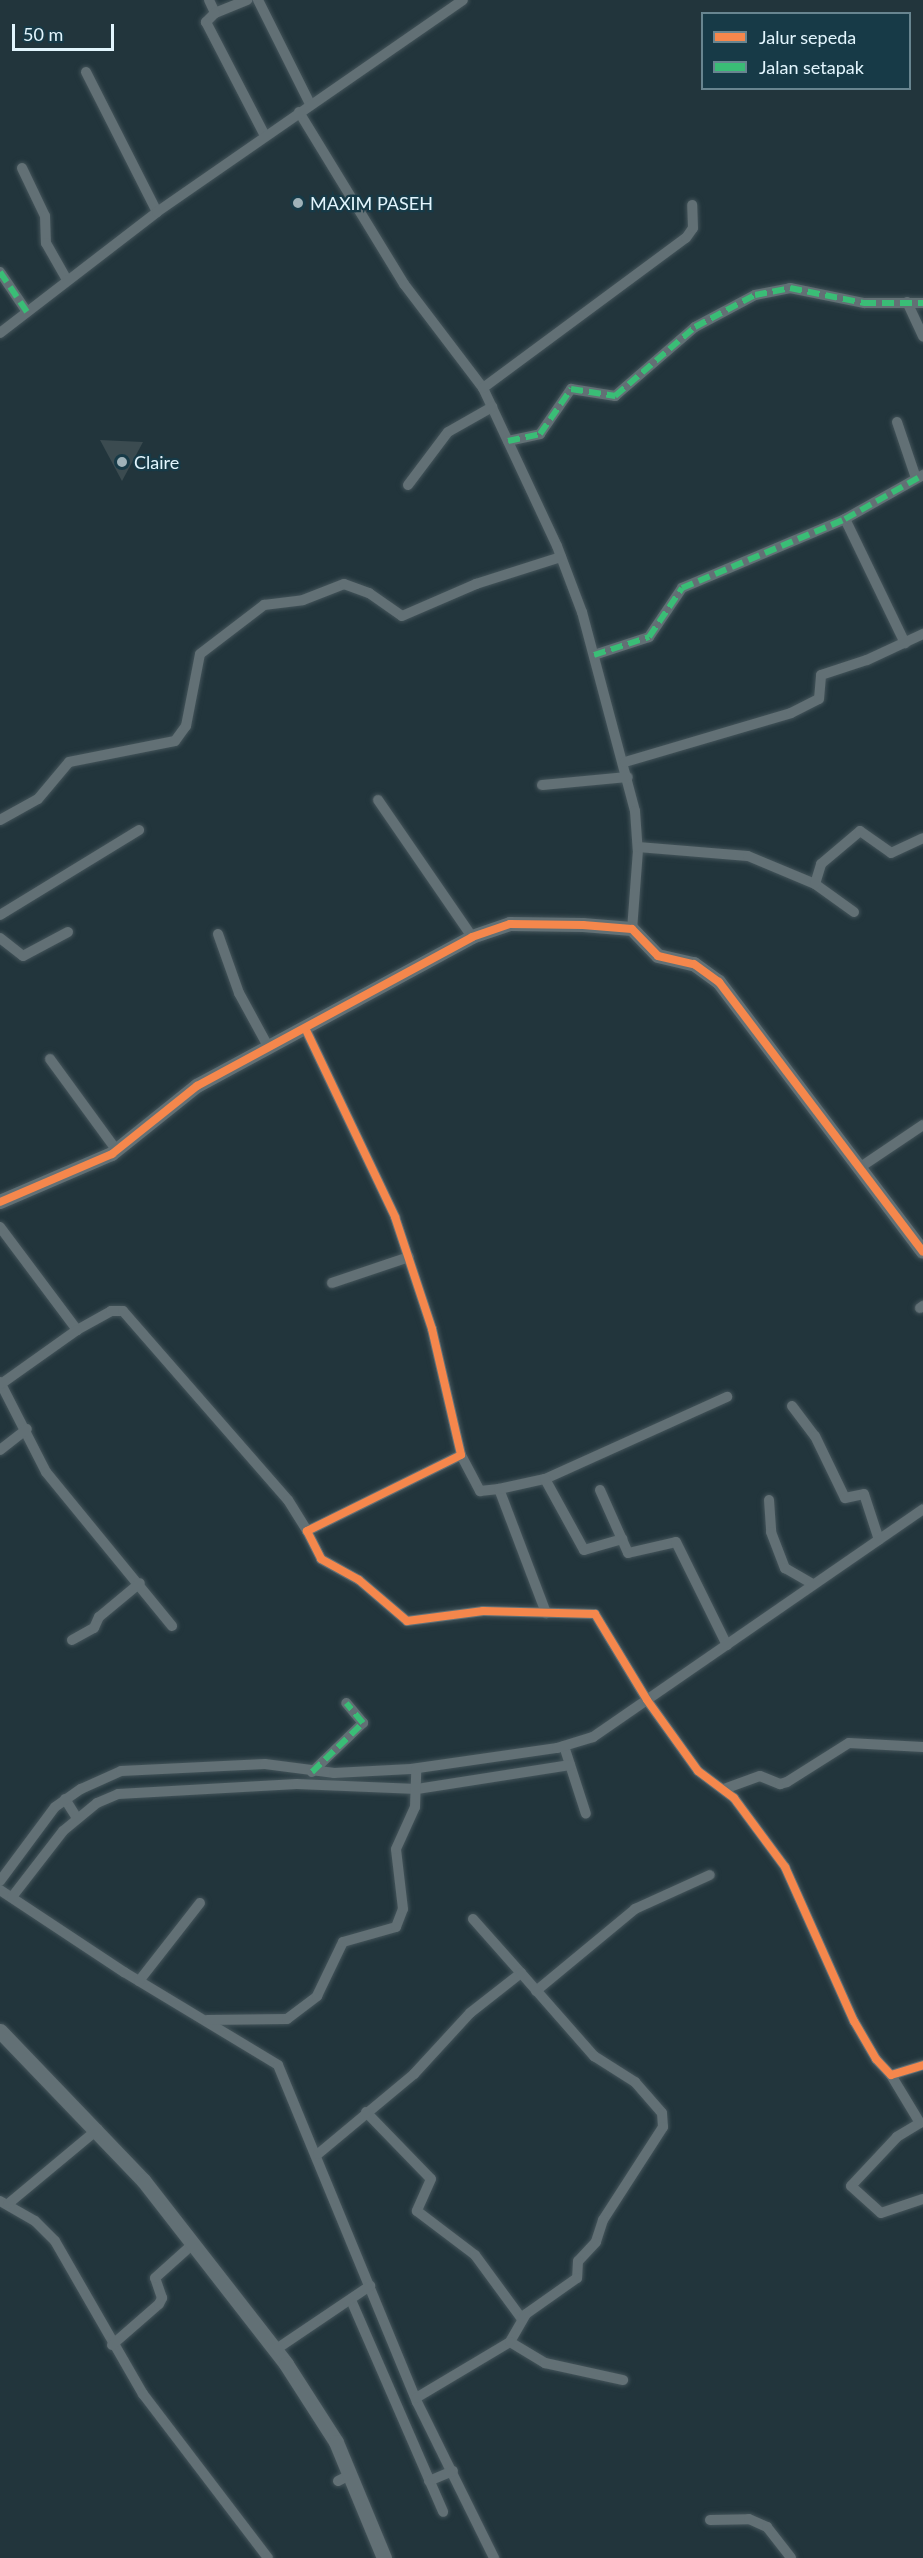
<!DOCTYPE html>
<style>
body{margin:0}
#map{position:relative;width:923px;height:2558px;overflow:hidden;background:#22353c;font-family:Lato,sans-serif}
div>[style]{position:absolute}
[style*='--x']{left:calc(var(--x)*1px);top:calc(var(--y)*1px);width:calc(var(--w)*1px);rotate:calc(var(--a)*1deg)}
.building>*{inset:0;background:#3b4b50}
.roads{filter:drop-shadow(0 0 2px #44545a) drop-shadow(0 0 2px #44545a)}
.minor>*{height:10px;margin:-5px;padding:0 5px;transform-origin:5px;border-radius:5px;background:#627075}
.tertiary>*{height:14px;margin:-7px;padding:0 7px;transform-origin:7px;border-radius:7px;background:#627075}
.secondary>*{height:15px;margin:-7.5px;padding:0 7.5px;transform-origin:7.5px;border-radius:7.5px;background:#627075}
.quiet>*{height:6px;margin-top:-3px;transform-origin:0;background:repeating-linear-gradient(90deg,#3abd76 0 12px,transparent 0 18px)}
.cycleway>*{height:8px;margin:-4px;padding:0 4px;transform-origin:4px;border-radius:4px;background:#f5874c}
.dots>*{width:16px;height:16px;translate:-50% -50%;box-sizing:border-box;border:3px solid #173a47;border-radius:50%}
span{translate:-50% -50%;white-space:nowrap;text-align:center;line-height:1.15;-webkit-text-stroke:4.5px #173a47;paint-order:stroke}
.poi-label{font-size:18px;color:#e2f5fd}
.left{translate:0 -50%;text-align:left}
.legend{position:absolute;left:701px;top:12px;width:210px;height:78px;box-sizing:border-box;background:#173a47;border:2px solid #688590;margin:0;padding:8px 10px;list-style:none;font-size:18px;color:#e2f5fd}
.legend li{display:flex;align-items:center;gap:12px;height:30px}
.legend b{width:30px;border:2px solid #688590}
.scale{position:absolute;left:12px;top:24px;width:102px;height:27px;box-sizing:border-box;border:3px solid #e2f5fd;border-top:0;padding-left:8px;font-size:18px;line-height:21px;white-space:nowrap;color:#e2f5fd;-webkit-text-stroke:4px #173a47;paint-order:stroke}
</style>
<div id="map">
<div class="building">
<i style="clip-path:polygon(100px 440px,143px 442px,122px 481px)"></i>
</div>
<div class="roads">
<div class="minor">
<i style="--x:209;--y:0;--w:14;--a:65"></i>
<i style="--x:215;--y:13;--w:35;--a:-22"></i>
<i style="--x:258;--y:0;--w:116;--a:63.4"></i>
<i style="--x:215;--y:13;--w:13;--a:135"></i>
<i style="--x:206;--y:22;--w:128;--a:62.6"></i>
<i style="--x:86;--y:72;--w:157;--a:63.1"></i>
<i style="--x:299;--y:112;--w:202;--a:58.6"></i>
<i style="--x:404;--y:284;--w:131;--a:52.8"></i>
<i style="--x:483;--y:388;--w:174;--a:64.9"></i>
<i style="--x:557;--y:546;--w:71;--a:69.3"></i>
<i style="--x:582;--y:612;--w:206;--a:75.1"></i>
<i style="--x:635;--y:811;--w:39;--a:86"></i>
<i style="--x:638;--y:850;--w:79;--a:94.3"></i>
<i style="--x:22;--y:168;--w:53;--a:64.4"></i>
<i style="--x:45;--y:216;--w:27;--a:88"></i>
<i style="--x:46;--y:243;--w:43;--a:60.4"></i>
<i style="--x:0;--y:272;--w:48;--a:56"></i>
<i style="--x:907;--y:302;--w:38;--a:65"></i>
<i style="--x:0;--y:333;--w:198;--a:-37.6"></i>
<i style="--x:157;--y:212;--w:372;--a:-34.7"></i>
<i style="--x:483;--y:388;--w:252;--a:-36.5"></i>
<i style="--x:686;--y:238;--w:12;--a:-55"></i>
<i style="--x:693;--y:228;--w:23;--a:-92"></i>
<i style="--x:897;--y:422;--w:59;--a:71.3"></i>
<i style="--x:508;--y:441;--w:33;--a:-12"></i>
<i style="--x:540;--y:434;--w:55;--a:-55.4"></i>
<i style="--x:571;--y:389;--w:45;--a:9"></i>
<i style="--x:615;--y:396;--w:106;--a:-40.8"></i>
<i style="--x:695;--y:327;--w:68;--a:-28.1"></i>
<i style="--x:755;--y:295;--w:36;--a:-11"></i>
<i style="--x:790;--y:288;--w:76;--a:11.5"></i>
<i style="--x:864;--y:303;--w:59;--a:0"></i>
<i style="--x:408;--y:485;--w:66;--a:-53"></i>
<i style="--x:448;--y:432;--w:51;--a:-29.6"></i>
<i style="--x:845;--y:519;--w:138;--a:64.2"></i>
<i style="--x:594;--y:655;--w:58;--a:-18.1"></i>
<i style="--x:649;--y:637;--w:59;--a:-56"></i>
<i style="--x:682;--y:588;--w:177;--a:-22.9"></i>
<i style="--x:845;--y:519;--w:90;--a:-29.4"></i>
<i style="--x:625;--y:762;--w:173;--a:-16.4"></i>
<i style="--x:791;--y:713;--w:31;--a:-27"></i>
<i style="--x:819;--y:699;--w:24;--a:-85"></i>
<i style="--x:821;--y:675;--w:48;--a:-18.1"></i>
<i style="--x:867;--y:660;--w:62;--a:-24.9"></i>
<i style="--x:542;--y:785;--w:86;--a:-5.3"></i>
<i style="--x:378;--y:800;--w:166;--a:55.5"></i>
<i style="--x:0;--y:820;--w:43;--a:-28.9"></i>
<i style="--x:38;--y:799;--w:48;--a:-50"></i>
<i style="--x:69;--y:762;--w:108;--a:-11.2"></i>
<i style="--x:175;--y:741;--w:19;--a:-54"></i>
<i style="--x:186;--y:726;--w:73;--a:-79"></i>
<i style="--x:200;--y:654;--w:81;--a:-37.4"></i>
<i style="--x:264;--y:605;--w:39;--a:-7"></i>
<i style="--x:303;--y:600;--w:44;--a:-21.3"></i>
<i style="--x:344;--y:584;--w:27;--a:20"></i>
<i style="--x:369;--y:593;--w:40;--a:34.9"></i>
<i style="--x:402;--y:616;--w:81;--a:-23.4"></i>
<i style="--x:476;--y:584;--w:89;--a:-17.6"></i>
<i style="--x:638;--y:847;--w:110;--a:4.7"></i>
<i style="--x:748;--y:856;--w:73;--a:22.7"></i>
<i style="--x:815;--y:884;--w:48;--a:35.7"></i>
<i style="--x:815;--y:884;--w:21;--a:-73"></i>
<i style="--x:821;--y:864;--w:51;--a:-40.2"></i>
<i style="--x:860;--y:831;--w:38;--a:35"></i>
<i style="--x:891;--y:853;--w:35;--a:-25"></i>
<i style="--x:0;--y:915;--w:163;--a:-31.4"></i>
<i style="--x:218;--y:934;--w:63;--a:70.4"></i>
<i style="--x:239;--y:993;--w:63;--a:61.4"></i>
<i style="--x:0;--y:938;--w:29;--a:38"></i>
<i style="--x:23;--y:956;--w:51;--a:-28.1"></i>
<i style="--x:306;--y:1030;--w:207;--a:64.5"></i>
<i style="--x:395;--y:1217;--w:118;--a:71.7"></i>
<i style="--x:432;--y:1329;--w:129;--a:77"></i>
<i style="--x:461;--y:1455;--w:172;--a:153.7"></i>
<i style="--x:307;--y:1531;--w:31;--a:63"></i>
<i style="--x:321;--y:1559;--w:43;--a:28.9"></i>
<i style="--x:359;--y:1580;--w:63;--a:40.5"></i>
<i style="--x:407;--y:1621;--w:77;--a:-7.5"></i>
<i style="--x:483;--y:1611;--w:112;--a:1.5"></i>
<i style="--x:595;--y:1614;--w:100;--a:58.8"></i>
<i style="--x:647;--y:1700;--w:87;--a:54.3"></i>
<i style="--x:698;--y:1771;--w:45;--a:36.9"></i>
<i style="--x:734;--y:1798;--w:86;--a:53.5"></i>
<i style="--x:785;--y:1867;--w:169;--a:65.9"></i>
<i style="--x:854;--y:2021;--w:44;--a:59.9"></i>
<i style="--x:876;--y:2059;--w:22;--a:47"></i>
<i style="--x:891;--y:2075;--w:34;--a:-17"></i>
<i style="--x:50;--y:1059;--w:114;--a:53.9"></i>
<i style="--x:859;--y:1168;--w:77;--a:-33.9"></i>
<i style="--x:0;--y:1227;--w:129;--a:53.2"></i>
<i style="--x:77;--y:1330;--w:39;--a:-29"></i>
<i style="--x:111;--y:1311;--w:12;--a:0"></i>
<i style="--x:123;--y:1311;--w:251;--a:48.9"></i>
<i style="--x:288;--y:1500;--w:36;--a:58"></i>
<i style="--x:332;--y:1283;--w:81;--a:-18.7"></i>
<i style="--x:920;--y:1308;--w:4;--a:-34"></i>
<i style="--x:0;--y:1382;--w:101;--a:62.9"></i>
<i style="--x:46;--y:1472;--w:199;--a:50.7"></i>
<i style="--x:1;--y:1384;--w:93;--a:-35.4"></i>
<i style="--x:792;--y:1406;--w:38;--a:53"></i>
<i style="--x:815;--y:1436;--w:69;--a:64.2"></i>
<i style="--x:845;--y:1498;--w:19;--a:-12"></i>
<i style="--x:864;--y:1494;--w:48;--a:71.9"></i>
<i style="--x:0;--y:1450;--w:34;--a:-38"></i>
<i style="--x:461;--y:1455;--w:41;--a:62.2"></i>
<i style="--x:480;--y:1491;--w:19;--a:-6"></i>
<i style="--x:499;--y:1489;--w:133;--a:69.2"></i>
<i style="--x:545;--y:1479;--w:200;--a:-24.3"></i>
<i style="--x:499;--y:1489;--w:47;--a:-12.3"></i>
<i style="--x:545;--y:1479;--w:81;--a:61.2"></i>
<i style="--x:584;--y:1550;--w:40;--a:-16"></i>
<i style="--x:600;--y:1490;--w:69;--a:66"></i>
<i style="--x:628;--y:1553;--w:49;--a:-12.9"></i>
<i style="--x:676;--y:1542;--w:115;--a:63.7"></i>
<i style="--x:769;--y:1500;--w:32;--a:86"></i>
<i style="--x:771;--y:1532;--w:39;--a:69"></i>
<i style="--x:785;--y:1568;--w:32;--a:30"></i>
<i style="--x:72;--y:1640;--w:25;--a:-29"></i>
<i style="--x:94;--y:1628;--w:12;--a:-66"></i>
<i style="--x:99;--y:1617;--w:53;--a:-39.7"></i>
<i style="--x:564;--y:1746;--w:71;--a:72.1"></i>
<i style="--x:312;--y:1772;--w:71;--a:-43.9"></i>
<i style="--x:363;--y:1723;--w:26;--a:-130"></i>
<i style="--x:724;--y:1789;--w:38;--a:-20"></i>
<i style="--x:760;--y:1776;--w:22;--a:22"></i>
<i style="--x:780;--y:1784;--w:7;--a:-16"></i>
<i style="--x:787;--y:1782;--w:73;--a:-32.2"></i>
<i style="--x:849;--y:1743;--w:74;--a:3.1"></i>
<i style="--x:65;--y:1799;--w:22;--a:58"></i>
<i style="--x:0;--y:1881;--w:92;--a:-53.4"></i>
<i style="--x:55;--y:1807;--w:32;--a:-35"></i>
<i style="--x:81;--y:1789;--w:44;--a:-24.2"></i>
<i style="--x:121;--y:1771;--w:144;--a:-2.8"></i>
<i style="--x:265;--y:1764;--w:70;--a:7.4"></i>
<i style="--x:334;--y:1773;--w:77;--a:-3"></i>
<i style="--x:411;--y:1769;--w:148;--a:-8.2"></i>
<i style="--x:557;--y:1748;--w:38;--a:-17"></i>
<i style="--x:593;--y:1737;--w:401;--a:-34.6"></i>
<i style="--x:0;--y:1890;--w:149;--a:33.5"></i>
<i style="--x:124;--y:1972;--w:180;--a:31.1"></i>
<i style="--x:278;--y:2065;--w:365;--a:67.6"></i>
<i style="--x:417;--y:2402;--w:174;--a:63.7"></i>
<i style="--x:12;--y:1897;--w:83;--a:-52.3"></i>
<i style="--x:63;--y:1831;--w:44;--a:-39.5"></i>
<i style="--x:97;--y:1803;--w:23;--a:-23"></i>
<i style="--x:118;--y:1794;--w:179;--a:-3.2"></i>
<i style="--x:297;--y:1784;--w:120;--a:2.4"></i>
<i style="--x:417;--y:1789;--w:155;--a:-8.9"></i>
<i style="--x:473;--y:1919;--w:72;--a:48.4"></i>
<i style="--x:139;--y:1981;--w:99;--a:-52"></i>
<i style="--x:536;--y:1991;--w:129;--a:-39.6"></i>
<i style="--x:635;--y:1909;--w:82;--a:-24.4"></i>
<i style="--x:207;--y:2020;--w:80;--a:-0.7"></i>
<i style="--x:287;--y:2019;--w:38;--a:-37"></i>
<i style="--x:317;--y:1996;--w:60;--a:-64.3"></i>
<i style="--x:343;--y:1942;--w:55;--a:-15.8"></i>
<i style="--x:396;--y:1927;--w:19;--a:-69"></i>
<i style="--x:403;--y:1909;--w:60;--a:-96.7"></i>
<i style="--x:396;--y:1849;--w:46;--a:-65.7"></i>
<i style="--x:415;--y:1807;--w:38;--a:-88"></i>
<i style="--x:891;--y:2075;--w:56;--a:58.9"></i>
<i style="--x:920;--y:2123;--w:27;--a:149"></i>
<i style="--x:897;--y:2137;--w:67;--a:133.2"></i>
<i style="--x:851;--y:2186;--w:40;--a:42"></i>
<i style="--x:881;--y:2213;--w:44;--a:-18.4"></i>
<i style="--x:366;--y:2112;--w:93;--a:45.9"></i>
<i style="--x:431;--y:2179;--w:35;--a:114"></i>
<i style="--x:417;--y:2211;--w:73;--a:37.2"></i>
<i style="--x:475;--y:2255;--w:79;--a:53.7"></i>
<i style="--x:318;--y:2154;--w:125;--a:-39.8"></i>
<i style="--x:414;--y:2074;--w:83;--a:-47.4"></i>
<i style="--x:470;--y:2013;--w:65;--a:-38.1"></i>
<i style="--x:521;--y:1973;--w:111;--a:48.7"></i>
<i style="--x:594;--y:2056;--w:49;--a:32.4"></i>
<i style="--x:635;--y:2082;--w:41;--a:48.9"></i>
<i style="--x:662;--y:2113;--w:14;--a:86"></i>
<i style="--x:663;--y:2127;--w:111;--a:122.8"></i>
<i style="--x:603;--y:2220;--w:23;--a:108"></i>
<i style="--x:596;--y:2242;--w:26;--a:133"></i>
<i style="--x:578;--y:2261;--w:17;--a:93"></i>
<i style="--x:577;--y:2278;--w:62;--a:144.8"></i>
<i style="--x:526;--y:2314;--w:32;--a:120"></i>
<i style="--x:510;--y:2342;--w:109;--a:149.2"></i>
<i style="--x:0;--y:2201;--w:40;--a:29.7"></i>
<i style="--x:35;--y:2221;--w:28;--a:45"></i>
<i style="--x:55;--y:2241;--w:177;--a:60.1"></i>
<i style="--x:143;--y:2394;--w:206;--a:52.7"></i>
<i style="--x:8;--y:2204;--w:117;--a:-39.8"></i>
<i style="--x:351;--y:2300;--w:231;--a:66.5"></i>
<i style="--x:510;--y:2342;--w:41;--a:31"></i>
<i style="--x:545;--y:2363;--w:80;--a:12.3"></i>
<i style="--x:112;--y:2345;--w:62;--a:-41.1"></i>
<i style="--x:159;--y:2304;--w:7;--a:-63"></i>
<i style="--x:162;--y:2298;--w:21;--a:-109"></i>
<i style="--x:155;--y:2278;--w:52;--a:-41.9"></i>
<i style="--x:275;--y:2350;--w:115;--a:-34"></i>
<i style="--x:338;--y:2481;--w:13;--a:-27"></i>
<i style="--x:429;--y:2481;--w:26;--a:-23"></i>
<i style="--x:710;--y:2520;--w:39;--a:-1"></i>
<i style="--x:749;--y:2519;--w:20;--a:24"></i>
<i style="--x:767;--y:2527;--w:39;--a:52"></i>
</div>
<div class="tertiary">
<i style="--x:0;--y:1202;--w:122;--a:-23.2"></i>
<i style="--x:112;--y:1154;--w:109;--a:-38.7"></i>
<i style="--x:197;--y:1086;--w:313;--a:-28.4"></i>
<i style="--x:472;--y:937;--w:40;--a:-18.9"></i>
<i style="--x:510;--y:924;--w:73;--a:0.8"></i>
<i style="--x:583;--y:925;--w:49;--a:4.7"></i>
<i style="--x:632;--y:929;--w:37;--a:46"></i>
<i style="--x:658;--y:956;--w:37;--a:13"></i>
<i style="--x:694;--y:964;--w:31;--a:36"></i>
<i style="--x:719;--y:982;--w:338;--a:52.9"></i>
</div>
<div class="secondary">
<i style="--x:0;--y:2031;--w:207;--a:46.2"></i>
<i style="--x:143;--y:2180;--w:233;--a:52.1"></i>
<i style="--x:286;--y:2364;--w:93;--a:57.3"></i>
<i style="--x:336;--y:2442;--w:126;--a:67.5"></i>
</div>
</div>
<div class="quiet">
<i style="--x:0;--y:272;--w:48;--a:56"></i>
<i style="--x:508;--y:441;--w:33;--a:-12"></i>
<i style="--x:540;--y:434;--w:55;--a:-55.4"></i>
<i style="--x:571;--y:389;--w:45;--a:9"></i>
<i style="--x:615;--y:396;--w:106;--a:-40.8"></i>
<i style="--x:695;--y:327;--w:68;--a:-28.1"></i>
<i style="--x:755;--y:295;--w:36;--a:-11"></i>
<i style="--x:790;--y:288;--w:76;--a:11.5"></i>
<i style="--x:864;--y:303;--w:59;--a:0"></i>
<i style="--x:594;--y:655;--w:58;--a:-18.1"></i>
<i style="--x:649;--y:637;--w:59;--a:-56"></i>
<i style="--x:682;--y:588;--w:177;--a:-22.9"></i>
<i style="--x:845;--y:519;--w:90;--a:-29.4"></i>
<i style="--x:312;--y:1772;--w:71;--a:-43.9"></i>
<i style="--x:363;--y:1723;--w:26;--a:-130"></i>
</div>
<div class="cycleway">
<i style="--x:306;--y:1030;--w:207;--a:64.5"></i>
<i style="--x:395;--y:1217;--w:118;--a:71.7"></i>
<i style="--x:432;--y:1329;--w:129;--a:77"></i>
<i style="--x:461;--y:1455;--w:172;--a:153.7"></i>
<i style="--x:307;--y:1531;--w:31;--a:63"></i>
<i style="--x:321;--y:1559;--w:43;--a:28.9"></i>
<i style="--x:359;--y:1580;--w:63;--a:40.5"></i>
<i style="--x:407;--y:1621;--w:77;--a:-7.5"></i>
<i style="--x:483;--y:1611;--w:112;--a:1.5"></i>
<i style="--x:595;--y:1614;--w:100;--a:58.8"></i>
<i style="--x:647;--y:1700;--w:87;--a:54.3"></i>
<i style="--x:698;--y:1771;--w:45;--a:36.9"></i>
<i style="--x:734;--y:1798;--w:86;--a:53.5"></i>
<i style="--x:785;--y:1867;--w:169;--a:65.9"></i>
<i style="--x:854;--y:2021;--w:44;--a:59.9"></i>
<i style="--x:876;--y:2059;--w:22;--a:47"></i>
<i style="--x:891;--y:2075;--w:34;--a:-17"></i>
<i style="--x:0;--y:1202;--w:122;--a:-23.2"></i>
<i style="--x:112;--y:1154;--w:109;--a:-38.7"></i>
<i style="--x:197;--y:1086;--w:313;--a:-28.4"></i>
<i style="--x:472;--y:937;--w:40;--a:-18.9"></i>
<i style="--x:510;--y:924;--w:73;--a:0.8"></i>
<i style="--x:583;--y:925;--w:49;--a:4.7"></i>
<i style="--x:632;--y:929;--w:37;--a:46"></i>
<i style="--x:658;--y:956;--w:37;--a:13"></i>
<i style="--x:694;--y:964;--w:31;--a:36"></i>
<i style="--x:719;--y:982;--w:338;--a:52.9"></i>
</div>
<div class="dots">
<i style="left:298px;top:203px;background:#9fb2b9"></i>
<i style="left:122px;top:462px;background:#9fb2b9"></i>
</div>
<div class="poi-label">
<span class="left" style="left:310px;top:203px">MAXIM PASEH</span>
<span class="left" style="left:134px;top:462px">Claire</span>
</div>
<ul class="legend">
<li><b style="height:8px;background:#f5874c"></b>Jalur sepeda</li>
<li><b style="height:8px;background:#3abd76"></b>Jalan setapak</li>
</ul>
<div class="scale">50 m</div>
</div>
